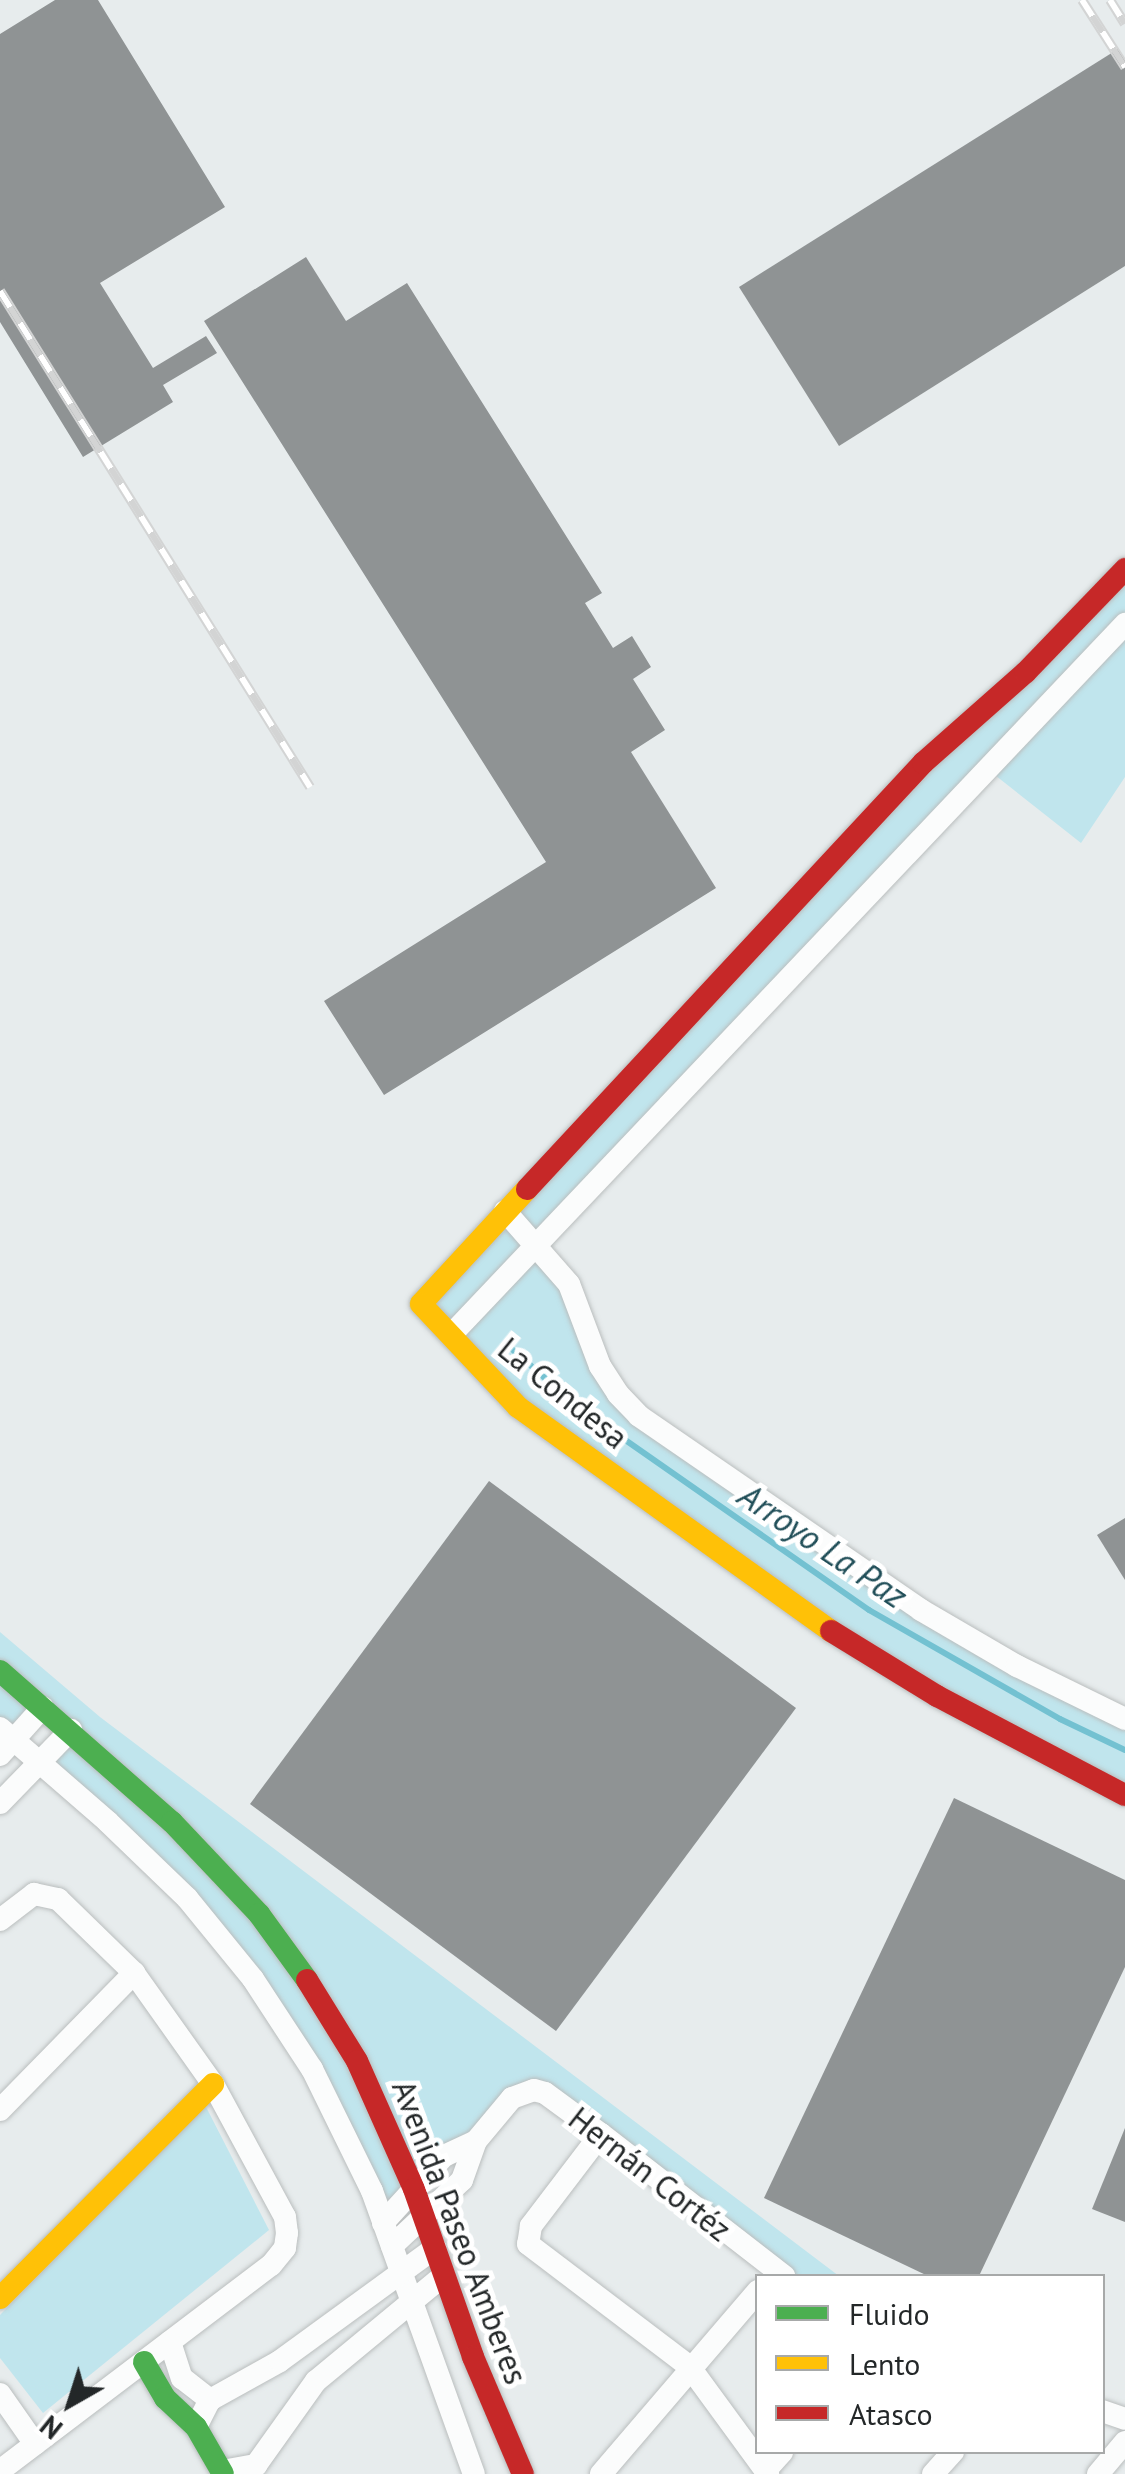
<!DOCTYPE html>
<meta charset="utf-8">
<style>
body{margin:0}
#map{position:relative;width:1125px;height:2474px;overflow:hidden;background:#e7eced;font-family:"PT Sans",sans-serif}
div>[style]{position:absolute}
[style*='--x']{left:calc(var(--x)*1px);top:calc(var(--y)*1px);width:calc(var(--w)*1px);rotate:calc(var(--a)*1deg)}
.green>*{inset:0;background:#c0e5ed}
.stream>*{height:6px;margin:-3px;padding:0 3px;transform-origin:3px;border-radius:3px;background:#73c1d1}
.building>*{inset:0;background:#8f9394}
.roads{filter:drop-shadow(0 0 2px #babebe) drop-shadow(0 0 2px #babebe)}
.street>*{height:22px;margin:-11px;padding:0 11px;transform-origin:11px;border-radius:11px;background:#fbfcfc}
.fast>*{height:22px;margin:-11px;padding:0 11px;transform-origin:11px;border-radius:11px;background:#4caf50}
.slow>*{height:22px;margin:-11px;padding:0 11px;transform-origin:11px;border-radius:11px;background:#ffc107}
.jam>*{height:22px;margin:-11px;padding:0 11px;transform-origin:11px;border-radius:11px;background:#c62828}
.rail>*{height:10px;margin-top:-5px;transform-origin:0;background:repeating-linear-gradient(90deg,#fff 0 19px,#d3d4d4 0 38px);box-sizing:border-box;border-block:2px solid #d3d4d4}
span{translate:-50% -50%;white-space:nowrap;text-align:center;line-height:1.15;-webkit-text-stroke:10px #fff;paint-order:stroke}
.street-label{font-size:32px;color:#232728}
.water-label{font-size:35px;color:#204e58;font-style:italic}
.legend{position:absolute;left:755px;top:2274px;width:350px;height:180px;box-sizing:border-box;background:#fff;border:2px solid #a7a9a9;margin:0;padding:12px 18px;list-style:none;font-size:30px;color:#232728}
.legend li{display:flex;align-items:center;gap:20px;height:50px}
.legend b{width:50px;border:2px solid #a7a9a9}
.north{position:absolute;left:20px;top:2354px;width:100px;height:100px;-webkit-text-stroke:8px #fff;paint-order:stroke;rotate:219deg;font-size:28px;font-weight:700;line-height:40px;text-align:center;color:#232728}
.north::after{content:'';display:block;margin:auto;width:35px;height:45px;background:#232728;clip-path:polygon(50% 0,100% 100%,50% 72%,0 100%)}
</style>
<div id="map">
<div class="green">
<i style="clip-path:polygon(1125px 569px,1125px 777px,1081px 843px,986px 768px,537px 1245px,618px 1394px,854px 1565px,1125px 1719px,1125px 1795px,991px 1726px,518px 1407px,421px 1304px)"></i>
<i style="clip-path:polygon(0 1632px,100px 1717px,839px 2276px,784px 2276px,534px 2090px,383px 2223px,250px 1975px,40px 1763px,70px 1731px,43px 1708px,14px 1740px,0 1728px)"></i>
<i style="clip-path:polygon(205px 2105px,269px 2230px,43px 2413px,0 2358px,0 2315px)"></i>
</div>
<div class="stream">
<i style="--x:513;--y:1350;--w:86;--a:41.2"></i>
<i style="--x:578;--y:1407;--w:355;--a:34.9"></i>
<i style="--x:869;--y:1610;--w:220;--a:29.7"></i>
<i style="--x:1060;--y:1719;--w:72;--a:25.5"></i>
</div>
<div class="building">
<i style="clip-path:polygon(55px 0,98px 0,225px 207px,100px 283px,153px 368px,206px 336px,217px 353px,163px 385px,173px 402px,83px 457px,0 322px,0 34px)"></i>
<i style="clip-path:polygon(1118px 49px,1125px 60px,1125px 266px,839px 446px,739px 287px)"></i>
<i style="clip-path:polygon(306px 257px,346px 321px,407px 283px,602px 593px,585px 603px,613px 648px,632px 636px,651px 667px,633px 679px,665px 730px,631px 752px,716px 888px,384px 1095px,324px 1001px,546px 862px,204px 321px)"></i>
<i style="clip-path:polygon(489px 1481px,796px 1708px,556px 2031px,250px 1804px)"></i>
<i style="clip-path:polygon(1125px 1518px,1125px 1580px,1097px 1535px)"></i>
<i style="clip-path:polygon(954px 1798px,1125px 1880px,1125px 1967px,979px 2276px,928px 2276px,764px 2198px)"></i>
<i style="clip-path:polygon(1125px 2128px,1125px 2222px,1092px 2209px)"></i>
</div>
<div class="roads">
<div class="street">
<i style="--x:505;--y:1211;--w:97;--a:48.8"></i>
<i style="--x:569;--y:1284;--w:88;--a:69.3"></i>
<i style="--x:600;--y:1366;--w:33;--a:57"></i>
<i style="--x:618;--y:1394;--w:30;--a:46"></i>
<i style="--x:639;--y:1416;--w:342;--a:34.5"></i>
<i style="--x:921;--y:1610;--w:111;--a:30.3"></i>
<i style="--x:1017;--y:1666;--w:120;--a:26.1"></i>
<i style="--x:451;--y:1335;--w:980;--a:-46.53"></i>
<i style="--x:0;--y:1728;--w:143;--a:41"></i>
<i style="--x:108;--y:1822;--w:110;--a:43.9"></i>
<i style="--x:187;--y:1898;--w:104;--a:50.8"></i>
<i style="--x:253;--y:1979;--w:108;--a:56.8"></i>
<i style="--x:312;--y:2069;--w:136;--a:63.8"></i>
<i style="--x:372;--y:2191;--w:301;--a:70.2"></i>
<i style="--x:0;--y:1755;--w:64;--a:-48.1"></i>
<i style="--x:0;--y:1803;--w:102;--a:-45.8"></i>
<i style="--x:0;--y:1920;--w:43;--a:-37.4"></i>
<i style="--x:34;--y:1894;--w:25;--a:12"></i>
<i style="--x:58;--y:1899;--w:106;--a:44.2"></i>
<i style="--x:134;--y:1973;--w:136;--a:54.6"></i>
<i style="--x:213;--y:2084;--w:151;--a:61.6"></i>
<i style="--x:285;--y:2217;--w:16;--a:83"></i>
<i style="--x:287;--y:2233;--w:15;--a:98"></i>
<i style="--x:285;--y:2248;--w:22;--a:129"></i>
<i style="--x:271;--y:2265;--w:340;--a:142.8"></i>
<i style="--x:0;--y:2110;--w:192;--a:-45.6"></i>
<i style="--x:601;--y:2134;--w:116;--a:127.3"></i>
<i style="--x:531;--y:2226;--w:18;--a:99"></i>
<i style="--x:528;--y:2244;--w:202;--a:37.2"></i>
<i style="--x:689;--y:2366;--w:134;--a:53.8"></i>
<i style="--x:383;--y:2223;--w:91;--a:-47.7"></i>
<i style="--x:444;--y:2156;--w:35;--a:-25"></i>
<i style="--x:476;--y:2141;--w:56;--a:-50.1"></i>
<i style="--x:512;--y:2098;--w:23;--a:-20"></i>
<i style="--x:534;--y:2090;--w:11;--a:15"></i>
<i style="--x:545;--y:2093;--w:69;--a:36.2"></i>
<i style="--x:601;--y:2134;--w:232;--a:37.8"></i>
<i style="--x:392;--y:2246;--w:96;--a:-43.3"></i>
<i style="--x:462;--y:2180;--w:41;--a:-70.3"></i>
<i style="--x:170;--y:2342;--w:38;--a:72"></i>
<i style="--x:182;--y:2378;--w:36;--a:38"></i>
<i style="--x:0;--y:2394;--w:61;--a:55"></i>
<i style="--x:1102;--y:2411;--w:24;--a:19"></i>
<i style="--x:196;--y:2427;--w:30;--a:-63"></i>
<i style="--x:210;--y:2400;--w:80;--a:-29.1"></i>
<i style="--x:280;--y:2361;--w:192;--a:-36.1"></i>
<i style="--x:766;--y:2470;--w:24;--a:-48"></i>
<i style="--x:222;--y:2471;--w:35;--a:-10"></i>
<i style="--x:256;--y:2465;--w:103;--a:-54.5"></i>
<i style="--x:316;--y:2381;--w:166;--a:-39.6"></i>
<i style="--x:601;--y:2474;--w:241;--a:-49.4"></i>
<i style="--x:933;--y:2474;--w:30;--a:-48"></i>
<i style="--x:1098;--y:2474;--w:42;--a:-49.8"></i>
</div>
<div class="fast">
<i style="--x:0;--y:1671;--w:229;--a:41.3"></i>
<i style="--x:172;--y:1822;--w:127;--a:46.6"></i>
<i style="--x:259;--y:1914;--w:82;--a:54"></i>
<i style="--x:144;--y:2362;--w:42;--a:59.7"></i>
<i style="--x:165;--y:2398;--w:42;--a:43.1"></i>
<i style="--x:196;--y:2427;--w:54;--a:60.1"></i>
</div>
<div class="slow">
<i style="--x:527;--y:1189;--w:156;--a:132.7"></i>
<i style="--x:421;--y:1304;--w:141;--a:46.7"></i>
<i style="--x:518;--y:1407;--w:385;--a:35.6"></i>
<i style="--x:0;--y:2298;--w:302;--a:-45.1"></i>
</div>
<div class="jam">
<i style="--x:527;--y:1189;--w:582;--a:-47.09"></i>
<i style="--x:923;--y:763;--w:137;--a:-41.5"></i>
<i style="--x:1026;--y:672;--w:143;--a:-46.1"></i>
<i style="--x:831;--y:1631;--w:124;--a:31.5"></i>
<i style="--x:937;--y:1696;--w:212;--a:27.8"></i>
<i style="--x:307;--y:1980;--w:95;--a:58.3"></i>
<i style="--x:357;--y:2061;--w:140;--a:66"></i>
<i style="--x:414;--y:2189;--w:178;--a:70.6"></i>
<i style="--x:473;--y:2357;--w:127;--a:66.9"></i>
</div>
</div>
<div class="rail">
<i style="--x:1082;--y:0;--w:80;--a:57.3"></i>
<i style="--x:1110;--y:0;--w:28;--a:58"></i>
<i style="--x:0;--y:291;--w:585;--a:57.99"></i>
</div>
<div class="street-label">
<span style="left:563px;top:1393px;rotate:39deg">La Condesa</span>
<span style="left:650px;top:2174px;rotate:38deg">Hernán Cortéz</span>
<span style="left:460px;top:2232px;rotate:69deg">Avenida Paseo Amberes</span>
</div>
<div class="water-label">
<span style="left:823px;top:1545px;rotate:34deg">Arroyo La Paz</span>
</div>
<ul class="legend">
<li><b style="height:12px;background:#4caf50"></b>Fluido</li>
<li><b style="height:12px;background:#ffc107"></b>Lento</li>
<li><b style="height:12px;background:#c62828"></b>Atasco</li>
</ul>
<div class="north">N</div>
</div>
